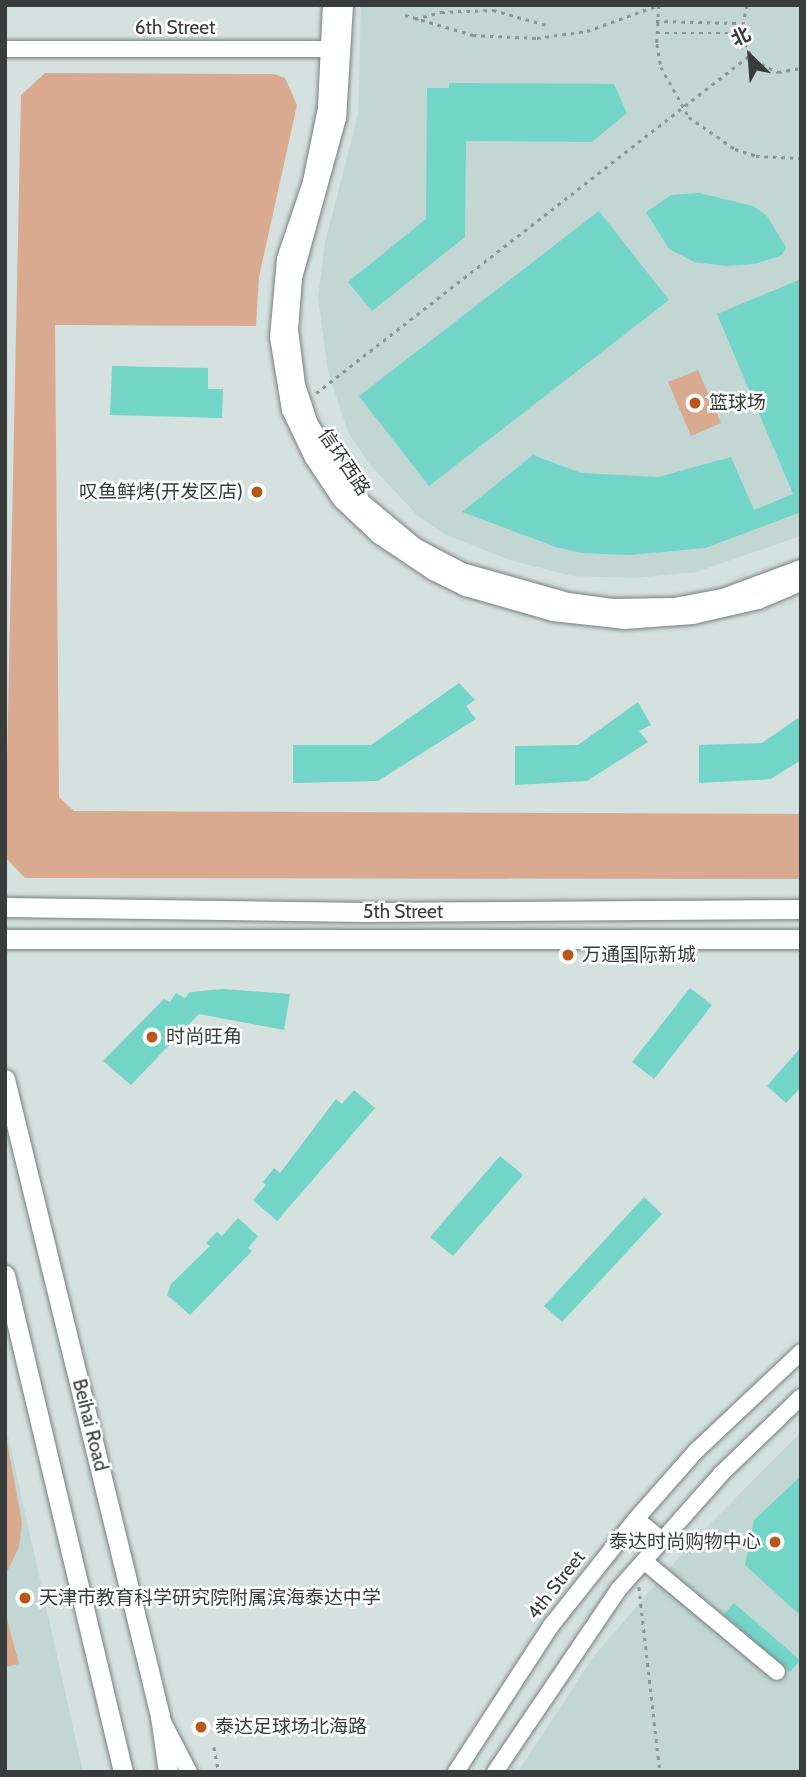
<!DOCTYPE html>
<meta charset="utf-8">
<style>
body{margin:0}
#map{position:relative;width:806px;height:1777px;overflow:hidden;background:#d5e1df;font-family:Cabin,"Noto Sans SC",sans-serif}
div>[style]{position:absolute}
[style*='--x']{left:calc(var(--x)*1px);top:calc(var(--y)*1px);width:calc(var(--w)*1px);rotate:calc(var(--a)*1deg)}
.built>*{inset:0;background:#c2d7d4}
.green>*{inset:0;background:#d9a990}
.building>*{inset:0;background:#73d4c8}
.path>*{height:2.5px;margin-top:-1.25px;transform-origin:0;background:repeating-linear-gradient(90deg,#8b9492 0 3.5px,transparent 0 8.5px)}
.roads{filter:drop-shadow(0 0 2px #76807f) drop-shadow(0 0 2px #76807f)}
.minor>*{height:16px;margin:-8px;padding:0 8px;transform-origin:8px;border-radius:8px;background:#fff}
.major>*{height:19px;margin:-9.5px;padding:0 9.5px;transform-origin:9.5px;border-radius:9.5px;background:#fff}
.dots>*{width:19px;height:19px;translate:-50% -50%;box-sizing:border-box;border:4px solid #fff;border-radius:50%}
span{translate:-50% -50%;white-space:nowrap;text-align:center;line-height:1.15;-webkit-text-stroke:5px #fff;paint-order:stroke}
.street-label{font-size:19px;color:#383d3c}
.poi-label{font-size:19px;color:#383d3c}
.left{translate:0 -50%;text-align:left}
.right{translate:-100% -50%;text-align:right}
.frame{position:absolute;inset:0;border:7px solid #383d3c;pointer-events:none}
.north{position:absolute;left:715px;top:21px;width:70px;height:70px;-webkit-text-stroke:5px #fff;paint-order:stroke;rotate:335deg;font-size:19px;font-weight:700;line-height:28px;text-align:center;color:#383d3c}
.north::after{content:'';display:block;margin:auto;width:24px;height:32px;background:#383d3c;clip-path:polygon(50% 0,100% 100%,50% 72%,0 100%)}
</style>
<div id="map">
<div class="built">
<i style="clip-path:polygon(361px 5px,801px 5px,801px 536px,696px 572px,635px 578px,572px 576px,510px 560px,444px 534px,418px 516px,371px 466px,349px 434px,328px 372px,318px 298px,325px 242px,358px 115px)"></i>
<i style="clip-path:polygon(5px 1423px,83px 1772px,5px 1772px)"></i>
<i style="clip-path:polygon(801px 1432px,801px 1772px,518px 1772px,593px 1657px,693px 1541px)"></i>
</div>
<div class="green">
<i style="clip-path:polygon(45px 73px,274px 74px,285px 78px,297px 105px,259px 277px,256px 326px,55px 325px,59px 797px,74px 811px,801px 814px,801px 879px,25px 878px,5px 857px,21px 95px)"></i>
<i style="clip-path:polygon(698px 370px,721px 423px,691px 436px,668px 382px)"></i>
<i style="clip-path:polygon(5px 1431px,22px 1523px,19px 1547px,5px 1576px)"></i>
<i style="clip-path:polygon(5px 1611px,19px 1664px,5px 1667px)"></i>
</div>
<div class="building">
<i style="clip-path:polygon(449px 83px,614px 84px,627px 113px,592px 142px,466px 141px,465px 237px,372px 311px,348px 282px,426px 219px,427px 88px,449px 88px)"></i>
<i style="clip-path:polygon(699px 193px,753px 206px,767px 216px,786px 247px,782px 255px,755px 264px,726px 266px,694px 262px,669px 249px,646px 212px,671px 195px)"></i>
<i style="clip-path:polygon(599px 211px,669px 300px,429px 486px,359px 396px)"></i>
<i style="clip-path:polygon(801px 279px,801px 512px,705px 548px,629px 555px,581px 553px,556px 547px,462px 512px,533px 455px,581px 473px,658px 477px,731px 457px,754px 510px,793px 494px,717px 314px)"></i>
<i style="clip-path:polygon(112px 366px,208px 368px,208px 389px,223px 389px,222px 418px,110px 415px)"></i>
<i style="clip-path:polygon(459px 683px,475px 700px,466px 706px,476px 719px,378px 781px,293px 783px,293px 745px,371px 745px)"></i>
<i style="clip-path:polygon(638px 702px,651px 725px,639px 731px,648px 742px,587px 781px,515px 785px,515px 746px,578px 745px)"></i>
<i style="clip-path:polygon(801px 716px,801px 760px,771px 779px,699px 783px,699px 745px,762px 743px)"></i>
<i style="clip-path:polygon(690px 988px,712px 1005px,654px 1079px,632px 1062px)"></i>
<i style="clip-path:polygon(223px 989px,290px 994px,284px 1030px,199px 1014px,131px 1085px,103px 1061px,164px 999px,170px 1002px,176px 993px,185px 998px,190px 992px)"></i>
<i style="clip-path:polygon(801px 1047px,801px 1087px,786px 1103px,767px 1086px)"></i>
<i style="clip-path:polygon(354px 1090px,375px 1108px,277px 1221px,253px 1200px,266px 1185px,263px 1182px,274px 1168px,280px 1173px,336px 1099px,342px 1104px)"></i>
<i style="clip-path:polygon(500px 1156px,523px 1175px,453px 1256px,430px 1237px)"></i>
<i style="clip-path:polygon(644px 1197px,662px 1214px,562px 1322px,544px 1306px)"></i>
<i style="clip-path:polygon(238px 1218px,258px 1236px,248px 1248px,252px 1251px,190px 1315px,167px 1295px,171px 1284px,210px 1246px,206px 1243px,217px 1232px,222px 1236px)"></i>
<i style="clip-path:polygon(801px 1476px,801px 1616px,745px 1565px,754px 1520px)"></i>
<i style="clip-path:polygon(734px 1603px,800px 1660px,790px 1672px,724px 1614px)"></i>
</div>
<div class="path">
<i style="--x:659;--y:5;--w:39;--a:93"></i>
<i style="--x:657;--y:44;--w:23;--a:80"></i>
<i style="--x:661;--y:67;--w:57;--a:60.8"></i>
<i style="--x:689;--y:117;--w:56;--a:34.8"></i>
<i style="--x:735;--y:149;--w:22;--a:18"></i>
<i style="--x:756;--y:156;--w:45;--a:2.5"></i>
<i style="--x:747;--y:5;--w:32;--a:101"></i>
<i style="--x:741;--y:36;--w:27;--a:62"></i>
<i style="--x:754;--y:60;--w:27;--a:27"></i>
<i style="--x:778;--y:72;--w:23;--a:-10"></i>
<i style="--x:405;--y:15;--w:71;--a:16.4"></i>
<i style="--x:473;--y:35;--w:64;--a:2.7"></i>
<i style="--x:537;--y:38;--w:50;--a:-8"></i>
<i style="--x:587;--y:31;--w:77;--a:-19.9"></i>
<i style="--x:415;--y:19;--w:27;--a:-15"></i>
<i style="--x:441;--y:12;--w:52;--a:-2.2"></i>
<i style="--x:493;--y:10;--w:59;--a:15.7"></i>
<i style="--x:656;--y:21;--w:84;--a:1.4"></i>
<i style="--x:657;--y:33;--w:83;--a:0"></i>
<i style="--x:316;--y:393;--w:550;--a:-37.91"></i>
<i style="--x:639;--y:1587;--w:186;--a:83.5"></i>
<i style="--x:214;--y:1747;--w:25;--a:79"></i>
</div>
<div class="roads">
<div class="minor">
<i style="--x:331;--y:5;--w:103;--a:92.8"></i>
<i style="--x:326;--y:108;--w:76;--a:101.5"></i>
<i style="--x:311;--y:182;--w:81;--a:108.7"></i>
<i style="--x:285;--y:259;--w:78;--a:95.1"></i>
<i style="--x:278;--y:337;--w:74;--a:80.7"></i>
<i style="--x:290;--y:410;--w:53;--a:64.4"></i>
<i style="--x:313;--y:458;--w:50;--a:56.3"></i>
<i style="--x:341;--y:500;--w:51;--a:43.4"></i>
<i style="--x:378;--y:535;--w:66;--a:33.9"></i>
<i style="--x:433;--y:572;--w:37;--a:26"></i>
<i style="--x:466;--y:588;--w:91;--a:16"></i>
<i style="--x:553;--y:613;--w:71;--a:6.4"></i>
<i style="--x:624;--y:621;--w:69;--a:-4.1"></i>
<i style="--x:693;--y:616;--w:67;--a:-13"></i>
<i style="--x:758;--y:601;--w:47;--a:-22.7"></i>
<i style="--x:345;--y:5;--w:113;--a:93.5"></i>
<i style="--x:338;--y:118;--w:166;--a:105.4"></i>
<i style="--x:294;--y:278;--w:52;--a:94.4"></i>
<i style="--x:290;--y:330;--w:55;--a:82.7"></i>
<i style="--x:297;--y:385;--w:41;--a:71.6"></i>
<i style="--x:310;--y:424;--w:86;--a:57.8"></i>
<i style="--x:356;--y:497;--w:77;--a:39.7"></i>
<i style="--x:415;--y:546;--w:53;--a:28"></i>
<i style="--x:462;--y:571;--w:110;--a:15.8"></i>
<i style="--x:568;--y:601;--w:45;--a:7.6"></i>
<i style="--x:613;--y:607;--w:61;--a:-0.9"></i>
<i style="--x:674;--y:606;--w:50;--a:-10.4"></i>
<i style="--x:723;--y:597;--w:83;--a:-20.4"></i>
<i style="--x:5;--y:49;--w:334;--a:0"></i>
<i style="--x:636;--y:1519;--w:33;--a:39"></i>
<i style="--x:644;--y:1561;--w:173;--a:39.8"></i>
<i style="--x:161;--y:1718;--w:61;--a:62.6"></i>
<i style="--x:456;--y:1772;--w:173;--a:-57"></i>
<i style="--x:550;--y:1627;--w:138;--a:-51.5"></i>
<i style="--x:636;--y:1519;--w:91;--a:-48.6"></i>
<i style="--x:696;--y:1451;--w:144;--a:-43.3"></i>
<i style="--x:495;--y:1772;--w:221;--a:-55.9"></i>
<i style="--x:619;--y:1589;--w:154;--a:-48.4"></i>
<i style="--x:721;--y:1474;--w:111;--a:-43.9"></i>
</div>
<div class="major">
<i style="--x:5;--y:907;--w:361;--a:0.8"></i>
<i style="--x:366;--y:912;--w:435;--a:-0.4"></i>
<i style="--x:5;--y:939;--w:796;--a:0"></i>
<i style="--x:5;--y:1079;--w:656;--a:76.32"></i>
<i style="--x:160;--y:1716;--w:57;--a:81.9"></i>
<i style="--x:5;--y:1275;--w:511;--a:76.64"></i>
</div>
</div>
<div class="dots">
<i style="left:695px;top:403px;background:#b95718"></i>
<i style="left:257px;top:492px;background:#b95718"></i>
<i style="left:568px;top:955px;background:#b95718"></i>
<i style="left:152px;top:1037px;background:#b95718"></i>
<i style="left:775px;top:1542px;background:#b95718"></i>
<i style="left:25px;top:1598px;background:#b95718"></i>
<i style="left:201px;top:1727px;background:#b95718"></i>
</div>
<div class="street-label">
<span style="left:175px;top:28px">6th Street</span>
<span style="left:344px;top:462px;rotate:56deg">信环西路</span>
<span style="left:403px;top:912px">5th Street</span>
<span style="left:90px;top:1425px;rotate:76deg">Beihai Road</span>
<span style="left:556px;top:1585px;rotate:-52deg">4th Street</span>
</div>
<div class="poi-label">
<span class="left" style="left:709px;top:403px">篮球场</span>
<span class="right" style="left:243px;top:492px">叹鱼鲜烤(开发区店)</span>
<span class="left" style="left:582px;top:955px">万通国际新城</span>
<span class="left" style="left:166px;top:1037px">时尚旺角</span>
<span class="right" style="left:761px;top:1542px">泰达时尚购物中心</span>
<span class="left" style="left:39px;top:1598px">天津市教育科学研究院附属滨海泰达中学</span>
<span class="left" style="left:215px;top:1727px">泰达足球场北海路</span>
</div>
<div class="frame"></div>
<div class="north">北</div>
</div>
